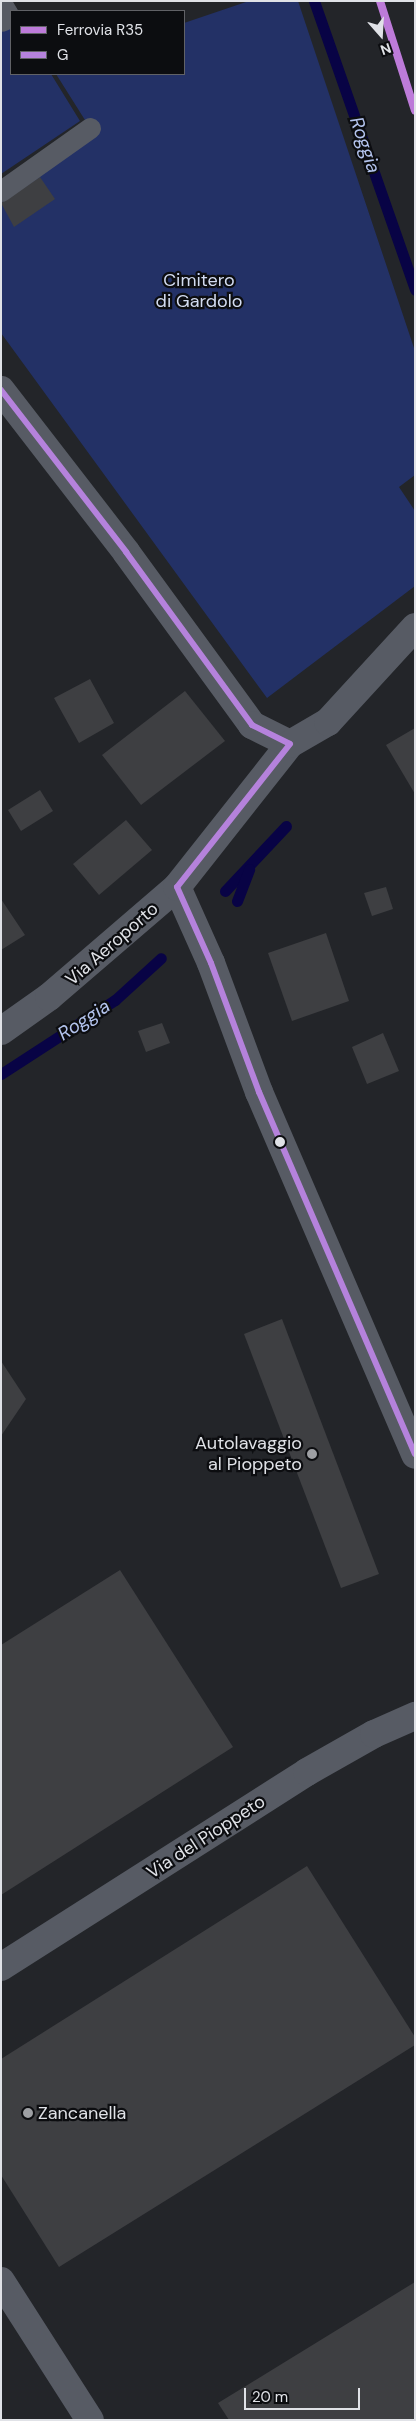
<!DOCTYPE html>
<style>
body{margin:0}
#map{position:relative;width:416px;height:2421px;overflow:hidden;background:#232529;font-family:"DM Sans",sans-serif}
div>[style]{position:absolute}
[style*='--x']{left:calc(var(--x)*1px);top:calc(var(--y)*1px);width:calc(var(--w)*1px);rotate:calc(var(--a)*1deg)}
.green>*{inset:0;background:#233166}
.stream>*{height:11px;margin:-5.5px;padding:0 5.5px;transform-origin:5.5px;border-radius:5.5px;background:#080345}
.building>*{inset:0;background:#3e3f42}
.service>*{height:21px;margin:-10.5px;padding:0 10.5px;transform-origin:10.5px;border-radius:10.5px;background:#575b64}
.minor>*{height:28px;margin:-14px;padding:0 14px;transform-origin:14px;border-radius:14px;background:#575b64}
.tertiary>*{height:28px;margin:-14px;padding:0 14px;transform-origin:14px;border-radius:14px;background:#575b64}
.bus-1>*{height:6px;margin:-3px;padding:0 3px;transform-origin:3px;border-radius:3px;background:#b582dc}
.rail-1>*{height:8px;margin:-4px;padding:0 4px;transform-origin:4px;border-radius:4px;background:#bd7bd9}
.dots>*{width:14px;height:14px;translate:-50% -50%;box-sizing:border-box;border:2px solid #0c0d10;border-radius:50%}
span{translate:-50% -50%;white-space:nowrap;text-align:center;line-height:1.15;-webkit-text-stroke:4.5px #0c0d10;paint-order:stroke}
.park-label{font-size:18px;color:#d3dcf1}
.street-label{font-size:18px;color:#e0e2e7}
.poi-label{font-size:18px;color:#e0e2e7}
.right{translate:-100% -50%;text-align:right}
.left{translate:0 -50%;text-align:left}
.water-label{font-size:19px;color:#b3c3ed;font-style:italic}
.frame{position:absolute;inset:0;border:2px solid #e0e2e7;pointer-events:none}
.legend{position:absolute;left:10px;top:10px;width:175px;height:65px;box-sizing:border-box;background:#0c0d10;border:1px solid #616266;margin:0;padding:6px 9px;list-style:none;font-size:15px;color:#e0e2e7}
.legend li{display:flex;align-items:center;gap:10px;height:25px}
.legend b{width:25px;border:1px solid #616266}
.north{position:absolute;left:356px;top:10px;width:50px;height:50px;-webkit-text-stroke:4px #0c0d10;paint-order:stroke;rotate:161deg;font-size:14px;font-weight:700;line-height:20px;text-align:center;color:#e0e2e7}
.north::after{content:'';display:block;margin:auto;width:18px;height:22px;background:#e0e2e7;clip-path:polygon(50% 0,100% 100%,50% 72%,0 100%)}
.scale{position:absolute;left:244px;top:2388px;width:116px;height:22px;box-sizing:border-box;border:2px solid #e0e2e7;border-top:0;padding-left:6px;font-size:15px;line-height:18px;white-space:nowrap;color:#e0e2e7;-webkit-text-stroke:4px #0c0d10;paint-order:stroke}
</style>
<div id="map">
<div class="green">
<i style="clip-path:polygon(249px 1px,298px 1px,415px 351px,415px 475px,399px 487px,415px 511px,415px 586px,267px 698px,1px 333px,1px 201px,90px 128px,56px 74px,184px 74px,184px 23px)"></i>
<i style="clip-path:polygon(11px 24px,11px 74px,51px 74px,80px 121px,1px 174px,1px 31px)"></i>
</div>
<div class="stream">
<i style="--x:314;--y:1;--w:306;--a:70.7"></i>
<i style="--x:225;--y:891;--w:89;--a:-46.8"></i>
<i style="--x:237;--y:901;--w:34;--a:-69"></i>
<i style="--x:1;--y:1074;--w:136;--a:-33"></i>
<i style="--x:115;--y:1000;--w:62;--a:-42.4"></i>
</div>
<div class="building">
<i style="clip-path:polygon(40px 177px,55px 199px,14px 227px,1px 203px)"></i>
<i style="clip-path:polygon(90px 679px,114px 723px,79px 743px,54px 698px)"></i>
<i style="clip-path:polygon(185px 691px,225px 741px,141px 805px,102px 755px)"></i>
<i style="clip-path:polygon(415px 728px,415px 794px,386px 745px)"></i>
<i style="clip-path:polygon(40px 790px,53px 811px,21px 831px,8px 810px)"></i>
<i style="clip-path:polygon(126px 820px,152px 850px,99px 895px,73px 864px)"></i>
<i style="clip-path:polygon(386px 887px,393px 909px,372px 916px,364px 893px)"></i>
<i style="clip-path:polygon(1px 899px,25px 935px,1px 950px)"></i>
<i style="clip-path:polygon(326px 933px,349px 1001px,292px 1021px,268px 953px)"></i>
<i style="clip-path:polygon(162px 1023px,170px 1043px,146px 1052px,138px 1031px)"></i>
<i style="clip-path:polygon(383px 1033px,399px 1071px,367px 1084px,352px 1047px)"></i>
<i style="clip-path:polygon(282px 1319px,379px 1574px,341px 1588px,244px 1334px)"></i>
<i style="clip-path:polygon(1px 1361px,26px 1399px,1px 1436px)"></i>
<i style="clip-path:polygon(120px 1570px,233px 1747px,1px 1895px,1px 1645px)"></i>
<i style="clip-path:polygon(307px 1866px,415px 2037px,415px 2045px,59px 2267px,1px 2175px,1px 2059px)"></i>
<i style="clip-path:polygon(415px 2282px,415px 2420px,229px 2420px,218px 2403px)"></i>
</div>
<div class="service">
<i style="--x:1;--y:191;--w:109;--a:-35.3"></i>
</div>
<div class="minor">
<i style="--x:1;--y:9;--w:8;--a:60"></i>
<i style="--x:5;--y:16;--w:4;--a:153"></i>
<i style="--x:177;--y:887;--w:83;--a:65.9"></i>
<i style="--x:211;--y:963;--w:138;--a:69.6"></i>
<i style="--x:259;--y:1092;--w:395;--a:66.7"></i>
<i style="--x:1;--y:1031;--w:59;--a:-35.3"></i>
<i style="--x:49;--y:997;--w:169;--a:-40.7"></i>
<i style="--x:177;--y:887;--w:182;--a:-51.7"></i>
<i style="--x:1;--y:1967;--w:363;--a:-32.5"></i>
<i style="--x:307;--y:1772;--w:77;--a:-29.6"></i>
<i style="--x:374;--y:1734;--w:45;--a:-23.7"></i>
<i style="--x:1;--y:2281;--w:165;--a:57.4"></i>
</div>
<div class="tertiary">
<i style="--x:1;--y:390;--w:205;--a:52.3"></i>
<i style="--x:126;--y:552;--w:214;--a:53.9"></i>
<i style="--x:252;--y:725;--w:42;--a:26.6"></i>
<i style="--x:290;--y:744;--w:44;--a:-30.1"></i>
<i style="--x:328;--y:722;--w:129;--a:-47.5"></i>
</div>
<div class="bus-1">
<i style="--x:1;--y:390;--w:205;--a:52.3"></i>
<i style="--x:126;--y:552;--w:214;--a:53.9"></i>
<i style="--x:252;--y:725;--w:42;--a:26.6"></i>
<i style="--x:290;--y:744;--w:182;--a:128.3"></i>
<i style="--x:177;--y:887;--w:83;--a:65.9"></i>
<i style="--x:211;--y:963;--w:138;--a:69.6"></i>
<i style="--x:259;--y:1092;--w:394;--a:66.7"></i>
</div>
<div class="rail-1">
<i style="--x:380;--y:1;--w:115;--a:72.3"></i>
</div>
<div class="dots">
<i style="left:280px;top:1142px;background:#e0e2e7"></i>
<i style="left:312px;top:1454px;background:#9ea0a4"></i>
<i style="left:28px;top:2113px;background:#9ea0a4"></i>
</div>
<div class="park-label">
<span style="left:199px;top:291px">Cimitero<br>di Gardolo</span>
</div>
<div class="street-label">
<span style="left:112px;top:944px;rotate:-41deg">Via Aeroporto</span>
<span style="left:206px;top:1837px;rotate:-33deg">Via del Pioppeto</span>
</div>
<div class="poi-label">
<span class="right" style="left:302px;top:1454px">Autolavaggio<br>al Pioppeto</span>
<span class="left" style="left:38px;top:2113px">Zancanella</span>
</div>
<div class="water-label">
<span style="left:365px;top:145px;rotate:71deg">Roggia</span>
<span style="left:84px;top:1020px;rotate:-33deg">Roggia</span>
</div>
<div class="frame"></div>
<ul class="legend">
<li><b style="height:6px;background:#bd7bd9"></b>Ferrovia R35</li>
<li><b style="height:6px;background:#b582dc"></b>G</li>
</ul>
<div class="north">N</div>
<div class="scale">20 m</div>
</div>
